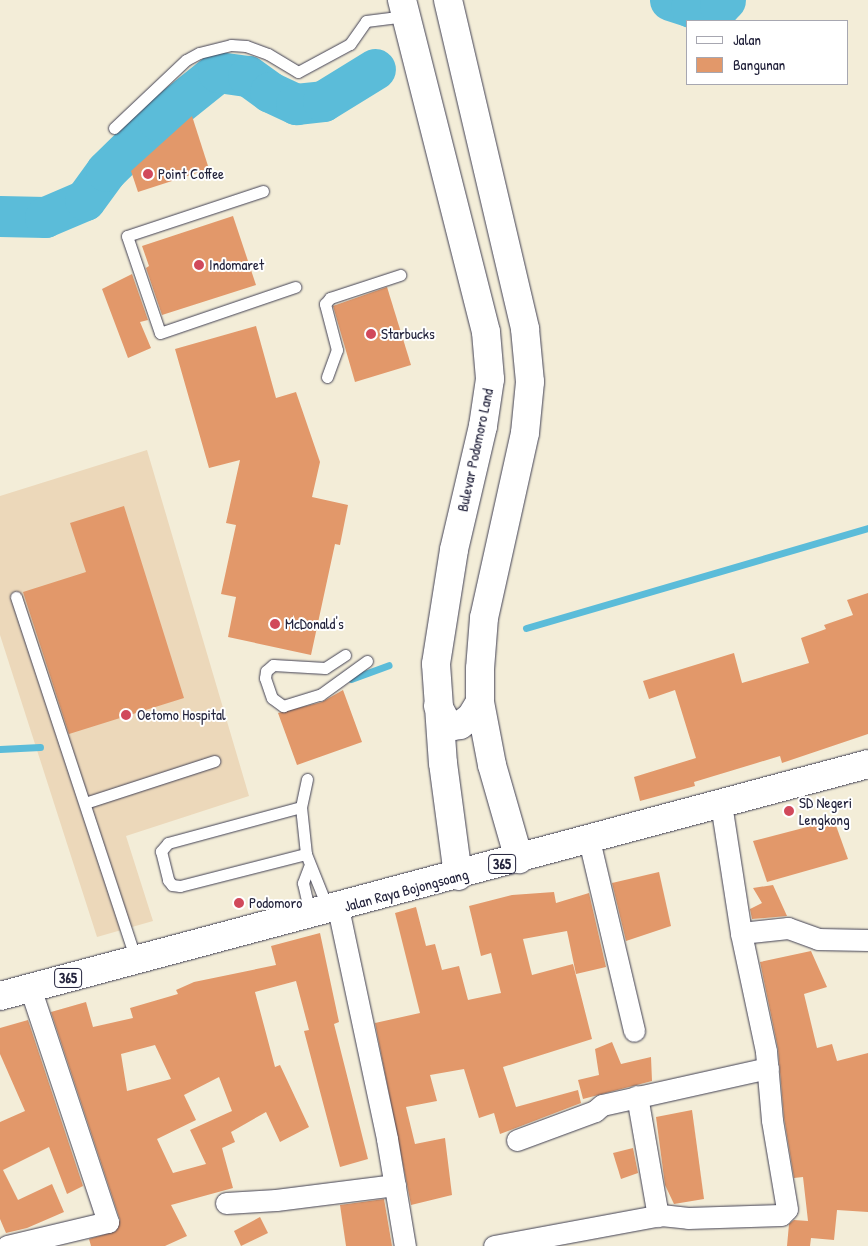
<!DOCTYPE html>
<style>
body{margin:0}
#map{position:relative;width:868px;height:1246px;overflow:hidden;background:#f3edd8;font-family:"Patrick Hand",sans-serif}
div>[style]{position:absolute}
[style*='--x']{left:calc(var(--x)*1px);top:calc(var(--y)*1px);width:calc(var(--w)*1px);rotate:calc(var(--a)*1deg)}
.built>*{inset:0;background:#ecd8ba}
.stream>*{height:7px;margin:-3.5px;padding:0 3.5px;transform-origin:3.5px;border-radius:3.5px;background:#5bbcd9}
.river>*{height:41px;margin:-20.5px;padding:0 20.5px;transform-origin:20.5px;border-radius:20.5px;background:#5bbcd9}
.building>*{inset:0;background:#e2986a}
.roads{filter:drop-shadow(0 0 1px #414053) drop-shadow(0 0 1px #414053)}
.lane>*{height:11px;margin:-5.5px;padding:0 5.5px;transform-origin:5.5px;border-radius:5.5px;background:#fff}
.street>*{height:21px;margin:-10.5px;padding:0 10.5px;transform-origin:10.5px;border-radius:10.5px;background:#fff}
.secondary>*{height:28px;margin:-14px;padding:0 14px;transform-origin:14px;border-radius:14px;background:#fff}
.primary>*{height:28px;margin:-14px;padding:0 14px;transform-origin:14px;border-radius:14px;background:#fff}
.dots>*{width:14px;height:14px;translate:-50% -50%;box-sizing:border-box;border:2px solid #fff;border-radius:50%}
span{translate:-50% -50%;white-space:nowrap;text-align:center;line-height:1.15;-webkit-text-stroke:4px #fff;paint-order:stroke}
.shield-label span{padding:1px 4px;background:#fff;border:1px solid;border-radius:4px;-webkit-text-stroke-width:0}
.shield-label{font-size:14px;color:#22223b;font-weight:700}
.poi-label{font-size:15px;color:#22223b}
.left{translate:0 -50%;text-align:left}
.street-label{font-size:15px;color:#22223b}
.legend{position:absolute;left:686px;top:20px;width:162px;height:65px;box-sizing:border-box;background:#fff;border:1px solid #a7a7b1;margin:0;padding:6px 9px;list-style:none;font-size:15px;color:#22223b}
.legend li{display:flex;align-items:center;gap:10px;height:25px}
.legend b{width:25px;border:1px solid #a7a7b1}
</style>
<div id="map">
<div class="built">
<i style="clip-path:polygon(147px 450px,249px 796px,126px 836px,153px 921px,97px 937px,0 635px,0 496px)"></i>
</div>
<div class="stream">
<i style="--x:526;--y:628;--w:356;--a:-16.3"></i>
<i style="--x:351;--y:679;--w:40;--a:-20.2"></i>
<i style="--x:0;--y:749;--w:40;--a:-2.9"></i>
</div>
<div class="river">
<i style="--x:670;--y:0;--w:22;--a:18"></i>
<i style="--x:691;--y:7;--w:29;--a:-4"></i>
<i style="--x:720;--y:5;--w:7;--a:-45"></i>
<i style="--x:0;--y:216;--w:45;--a:1.3"></i>
<i style="--x:45;--y:217;--w:43;--a:-23"></i>
<i style="--x:85;--y:200;--w:36;--a:-54"></i>
<i style="--x:106;--y:171;--w:73;--a:-44.4"></i>
<i style="--x:158;--y:120;--w:77;--a:-38.7"></i>
<i style="--x:218;--y:72;--w:30;--a:8"></i>
<i style="--x:248;--y:76;--w:27;--a:36"></i>
<i style="--x:270;--y:92;--w:29;--a:25"></i>
<i style="--x:296;--y:104;--w:27;--a:-6"></i>
<i style="--x:323;--y:101;--w:61;--a:-31.6"></i>
</div>
<div class="building">
<i style="clip-path:polygon(192px 116px,209px 169px,138px 192px,131px 171px)"></i>
<i style="clip-path:polygon(233px 216px,256px 285px,162px 315px,146px 268px,149px 266px,142px 246px)"></i>
<i style="clip-path:polygon(132px 274px,148px 320px,140px 322px,151px 348px,128px 358px,102px 289px)"></i>
<i style="clip-path:polygon(387px 287px,411px 365px,355px 382px,333px 306px)"></i>
<i style="clip-path:polygon(256px 326px,276px 398px,296px 392px,320px 462px,312px 497px,348px 505px,340px 545px,335px 544px,311px 655px,228px 637px,236px 597px,221px 594px,236px 525px,226px 523px,240px 460px,209px 468px,175px 349px)"></i>
<i style="clip-path:polygon(124px 506px,184px 698px,69px 734px,23px 592px,86px 572px,70px 523px)"></i>
<i style="clip-path:polygon(868px 593px,868px 734px,782px 763px,780px 756px,694px 782px,695px 786px,640px 801px,634px 777px,696px 758px,675px 690px,649px 699px,643px 681px,734px 653px,742px 683px,809px 663px,801px 638px,826px 629px,824px 625px,853px 615px,847px 600px)"></i>
<i style="clip-path:polygon(343px 690px,362px 742px,297px 765px,278px 713px,322px 702px)"></i>
<i style="clip-path:polygon(834px 820px,848px 859px,767px 882px,753px 841px)"></i>
<i style="clip-path:polygon(659px 872px,671px 926px,626px 941px,612px 883px)"></i>
<i style="clip-path:polygon(773px 885px,787px 916px,752px 919px,750px 909px,762px 903px,753px 888px)"></i>
<i style="clip-path:polygon(554px 892px,556px 903px,589px 893px,606px 967px,576px 974px,567px 931px,523px 939px,532px 975px,573px 964px,592px 1039px,503px 1067px,516px 1107px,578px 1090px,581px 1103px,500px 1134px,494px 1113px,479px 1118px,464px 1069px,430px 1075px,437px 1101px,406px 1107px,415px 1144px,445px 1138px,452px 1195px,411px 1205px,375px 1023px,420px 1013px,395px 913px,416px 907px,426px 946px,435px 944px,442px 970px,459px 966px,468px 1000px,501px 993px,491px 953px,481px 956px,469px 906px,512px 895px)"></i>
<i style="clip-path:polygon(evenodd,320px 933px,339px 1022px,334px 1024px,368px 1159px,340px 1167px,304px 1031px,309px 1030px,296px 981px,255px 992px,275px 1067px,280px 1065px,309px 1127px,280px 1142px,266px 1112px,231px 1132px,235px 1142px,222px 1148px,233px 1188px,171px 1205px,187px 1236px,165px 1246px,91px 1246px,89px 1239px,116px 1231px,120px 1220px,51px 1012px,86px 1002px,93px 1027px,133px 1018px,130px 1008px,178px 994px,176px 990px,194px 982px,276px 965px,271px 946px,320px 933px,155px 1045px,171px 1079px,127px 1091px,121px 1054px,155px 1045px,320px 933px,219px 1077px,232px 1111px,190px 1130px,206px 1164px,173px 1173px,157px 1139px,196px 1120px,184px 1095px,219px 1077px)"></i>
<i style="clip-path:polygon(811px 951px,827px 987px,804px 994px,817px 1048px,832px 1044px,837px 1061px,868px 1053px,868px 1212px,837px 1210px,834px 1240px,811px 1238px,810px 1246px,787px 1246px,789px 1224px,794px 1220px,808px 1221px,803px 1177px,794px 1178px,784px 1118px,778px 1049px,760px 962px)"></i>
<i style="clip-path:polygon(28px 1020px,83px 1186px,67px 1194px,49px 1147px,3px 1170px,18px 1200px,52px 1184px,64px 1212px,27px 1228px,6px 1233px,0 1219px,0 1122px,25px 1111px,0 1054px,0 1028px)"></i>
<i style="clip-path:polygon(612px 1042px,621px 1064px,651px 1057px,652px 1081px,583px 1099px,578px 1080px,599px 1075px,595px 1049px)"></i>
<i style="clip-path:polygon(692px 1110px,704px 1199px,674px 1204px,665px 1185px,656px 1117px)"></i>
<i style="clip-path:polygon(633px 1148px,638px 1173px,621px 1179px,613px 1153px)"></i>
<i style="clip-path:polygon(384px 1199px,392px 1246px,346px 1246px,340px 1205px)"></i>
<i style="clip-path:polygon(260px 1217px,268px 1233px,241px 1246px,234px 1231px)"></i>
</div>
<div class="roads">
<div class="lane">
<i style="--x:114;--y:128;--w:99;--a:-43.4"></i>
<i style="--x:186;--y:60;--w:15;--a:-28"></i>
<i style="--x:199;--y:53;--w:33;--a:-14"></i>
<i style="--x:231;--y:45;--w:15;--a:4"></i>
<i style="--x:246;--y:46;--w:23;--a:20"></i>
<i style="--x:268;--y:54;--w:35;--a:31"></i>
<i style="--x:298;--y:72;--w:59;--a:-28.3"></i>
<i style="--x:350;--y:44;--w:28;--a:-55"></i>
<i style="--x:366;--y:21;--w:40;--a:-7.1"></i>
<i style="--x:263;--y:191;--w:143;--a:161.7"></i>
<i style="--x:127;--y:236;--w:102;--a:71.2"></i>
<i style="--x:160;--y:333;--w:143;--a:-18.8"></i>
<i style="--x:327;--y:377;--w:29;--a:-70"></i>
<i style="--x:337;--y:350;--w:48;--a:-104.6"></i>
<i style="--x:325;--y:304;--w:8;--a:-50"></i>
<i style="--x:330;--y:298;--w:74;--a:-18.2"></i>
<i style="--x:16;--y:597;--w:382;--a:71.7"></i>
<i style="--x:345;--y:655;--w:24;--a:147"></i>
<i style="--x:325;--y:668;--w:52;--a:-176.7"></i>
<i style="--x:273;--y:665;--w:9;--a:139"></i>
<i style="--x:266;--y:671;--w:7;--a:98"></i>
<i style="--x:265;--y:678;--w:21;--a:71"></i>
<i style="--x:272;--y:698;--w:14;--a:36"></i>
<i style="--x:283;--y:706;--w:39;--a:-17"></i>
<i style="--x:320;--y:695;--w:58;--a:-35.9"></i>
<i style="--x:307;--y:779;--w:29;--a:102"></i>
<i style="--x:301;--y:807;--w:47;--a:83.9"></i>
<i style="--x:306;--y:854;--w:59;--a:68.2"></i>
<i style="--x:85;--y:803;--w:136;--a:-18"></i>
<i style="--x:301;--y:807;--w:138;--a:164.9"></i>
<i style="--x:168;--y:843;--w:11;--a:131"></i>
<i style="--x:161;--y:851;--w:30;--a:76"></i>
<i style="--x:168;--y:880;--w:6;--a:51"></i>
<i style="--x:172;--y:885;--w:8;--a:7"></i>
<i style="--x:180;--y:886;--w:130;--a:-14.3"></i>
<i style="--x:309;--y:867;--w:17;--a:111"></i>
<i style="--x:303;--y:883;--w:31;--a:77"></i>
</div>
<div class="street">
<i style="--x:589;--y:840;--w:196;--a:76.7"></i>
<i style="--x:338;--y:908;--w:236;--a:78"></i>
<i style="--x:387;--y:1139;--w:109;--a:80.5"></i>
<i style="--x:741;--y:933;--w:47;--a:-6.1"></i>
<i style="--x:788;--y:928;--w:32;--a:20"></i>
<i style="--x:818;--y:939;--w:50;--a:1.1"></i>
<i style="--x:637;--y:1096;--w:122;--a:80.1"></i>
<i style="--x:517;--y:1140;--w:83;--a:-20.4"></i>
<i style="--x:595;--y:1111;--w:9;--a:-41"></i>
<i style="--x:602;--y:1105;--w:170;--a:-12.6"></i>
<i style="--x:226;--y:1203;--w:50;--a:-3.4"></i>
<i style="--x:276;--y:1200;--w:120;--a:-7.2"></i>
<i style="--x:7;--y:1246;--w:104;--a:-13.4"></i>
<i style="--x:108;--y:1222;--w:247;--a:-108.4"></i>
<i style="--x:494;--y:1246;--w:170;--a:-10.5"></i>
<i style="--x:661;--y:1215;--w:27;--a:6"></i>
<i style="--x:688;--y:1218;--w:93;--a:-1.8"></i>
<i style="--x:781;--y:1215;--w:8;--a:-45"></i>
<i style="--x:787;--y:1209;--w:90;--a:-99.6"></i>
<i style="--x:772;--y:1120;--w:69;--a:-95"></i>
<i style="--x:766;--y:1051;--w:121;--a:-102"></i>
<i style="--x:741;--y:933;--w:131;--a:-98.8"></i>
</div>
<div class="secondary">
<i style="--x:402;--y:0;--w:342;--a:75.8"></i>
<i style="--x:486;--y:332;--w:47;--a:85.1"></i>
<i style="--x:490;--y:379;--w:48;--a:98.5"></i>
<i style="--x:483;--y:426;--w:127;--a:103.2"></i>
<i style="--x:454;--y:550;--w:115;--a:99"></i>
<i style="--x:436;--y:664;--w:99;--a:86"></i>
<i style="--x:443;--y:763;--w:114;--a:82.4"></i>
<i style="--x:448;--y:0;--w:338;--a:76.8"></i>
<i style="--x:525;--y:329;--w:53;--a:84.6"></i>
<i style="--x:530;--y:382;--w:51;--a:95.6"></i>
<i style="--x:525;--y:433;--w:189;--a:102.5"></i>
<i style="--x:484;--y:618;--w:51;--a:94.5"></i>
<i style="--x:480;--y:669;--w:33;--a:90"></i>
<i style="--x:480;--y:702;--w:64;--a:79.2"></i>
<i style="--x:492;--y:765;--w:98;--a:74"></i>
<i style="--x:438;--y:706;--w:17;--a:62"></i>
<i style="--x:446;--y:721;--w:8;--a:40"></i>
<i style="--x:452;--y:726;--w:8;--a:-7"></i>
<i style="--x:460;--y:725;--w:14;--a:-36"></i>
<i style="--x:471;--y:717;--w:17;--a:-59"></i>
</div>
<div class="primary">
<i style="--x:0;--y:996;--w:898;--a:-14.96"></i>
</div>
</div>
<div class="dots">
<i style="left:148px;top:174px;background:#d1495b"></i>
<i style="left:199px;top:265px;background:#d1495b"></i>
<i style="left:371px;top:334px;background:#d1495b"></i>
<i style="left:275px;top:624px;background:#d1495b"></i>
<i style="left:126px;top:715px;background:#d1495b"></i>
<i style="left:789px;top:811px;background:#d1495b"></i>
<i style="left:239px;top:903px;background:#d1495b"></i>
</div>
<div class="shield-label">
<span style="left:502px;top:864px">365</span>
<span style="left:68px;top:978px">365</span>
</div>
<div class="poi-label">
<span class="left" style="left:158px;top:174px">Point Coffee</span>
<span class="left" style="left:209px;top:265px">Indomaret</span>
<span class="left" style="left:381px;top:334px">Starbucks</span>
<span class="left" style="left:285px;top:624px">McDonald's</span>
<span class="left" style="left:137px;top:715px">Oetomo Hospital</span>
<span class="left" style="left:799px;top:811px">SD Negeri<br>Lengkong</span>
<span class="left" style="left:249px;top:903px">Podomoro</span>
</div>
<div class="street-label">
<span style="left:475px;top:450px;rotate:-78deg">Bulevar Podomoro Land</span>
<span style="left:406px;top:890px;rotate:-15deg">Jalan Raya Bojongsoang</span>
</div>
<ul class="legend">
<li><b style="height:6px;background:#fff"></b>Jalan</li>
<li><b style="height:14px;background:#e2986a"></b>Bangunan</li>
</ul>
</div>
